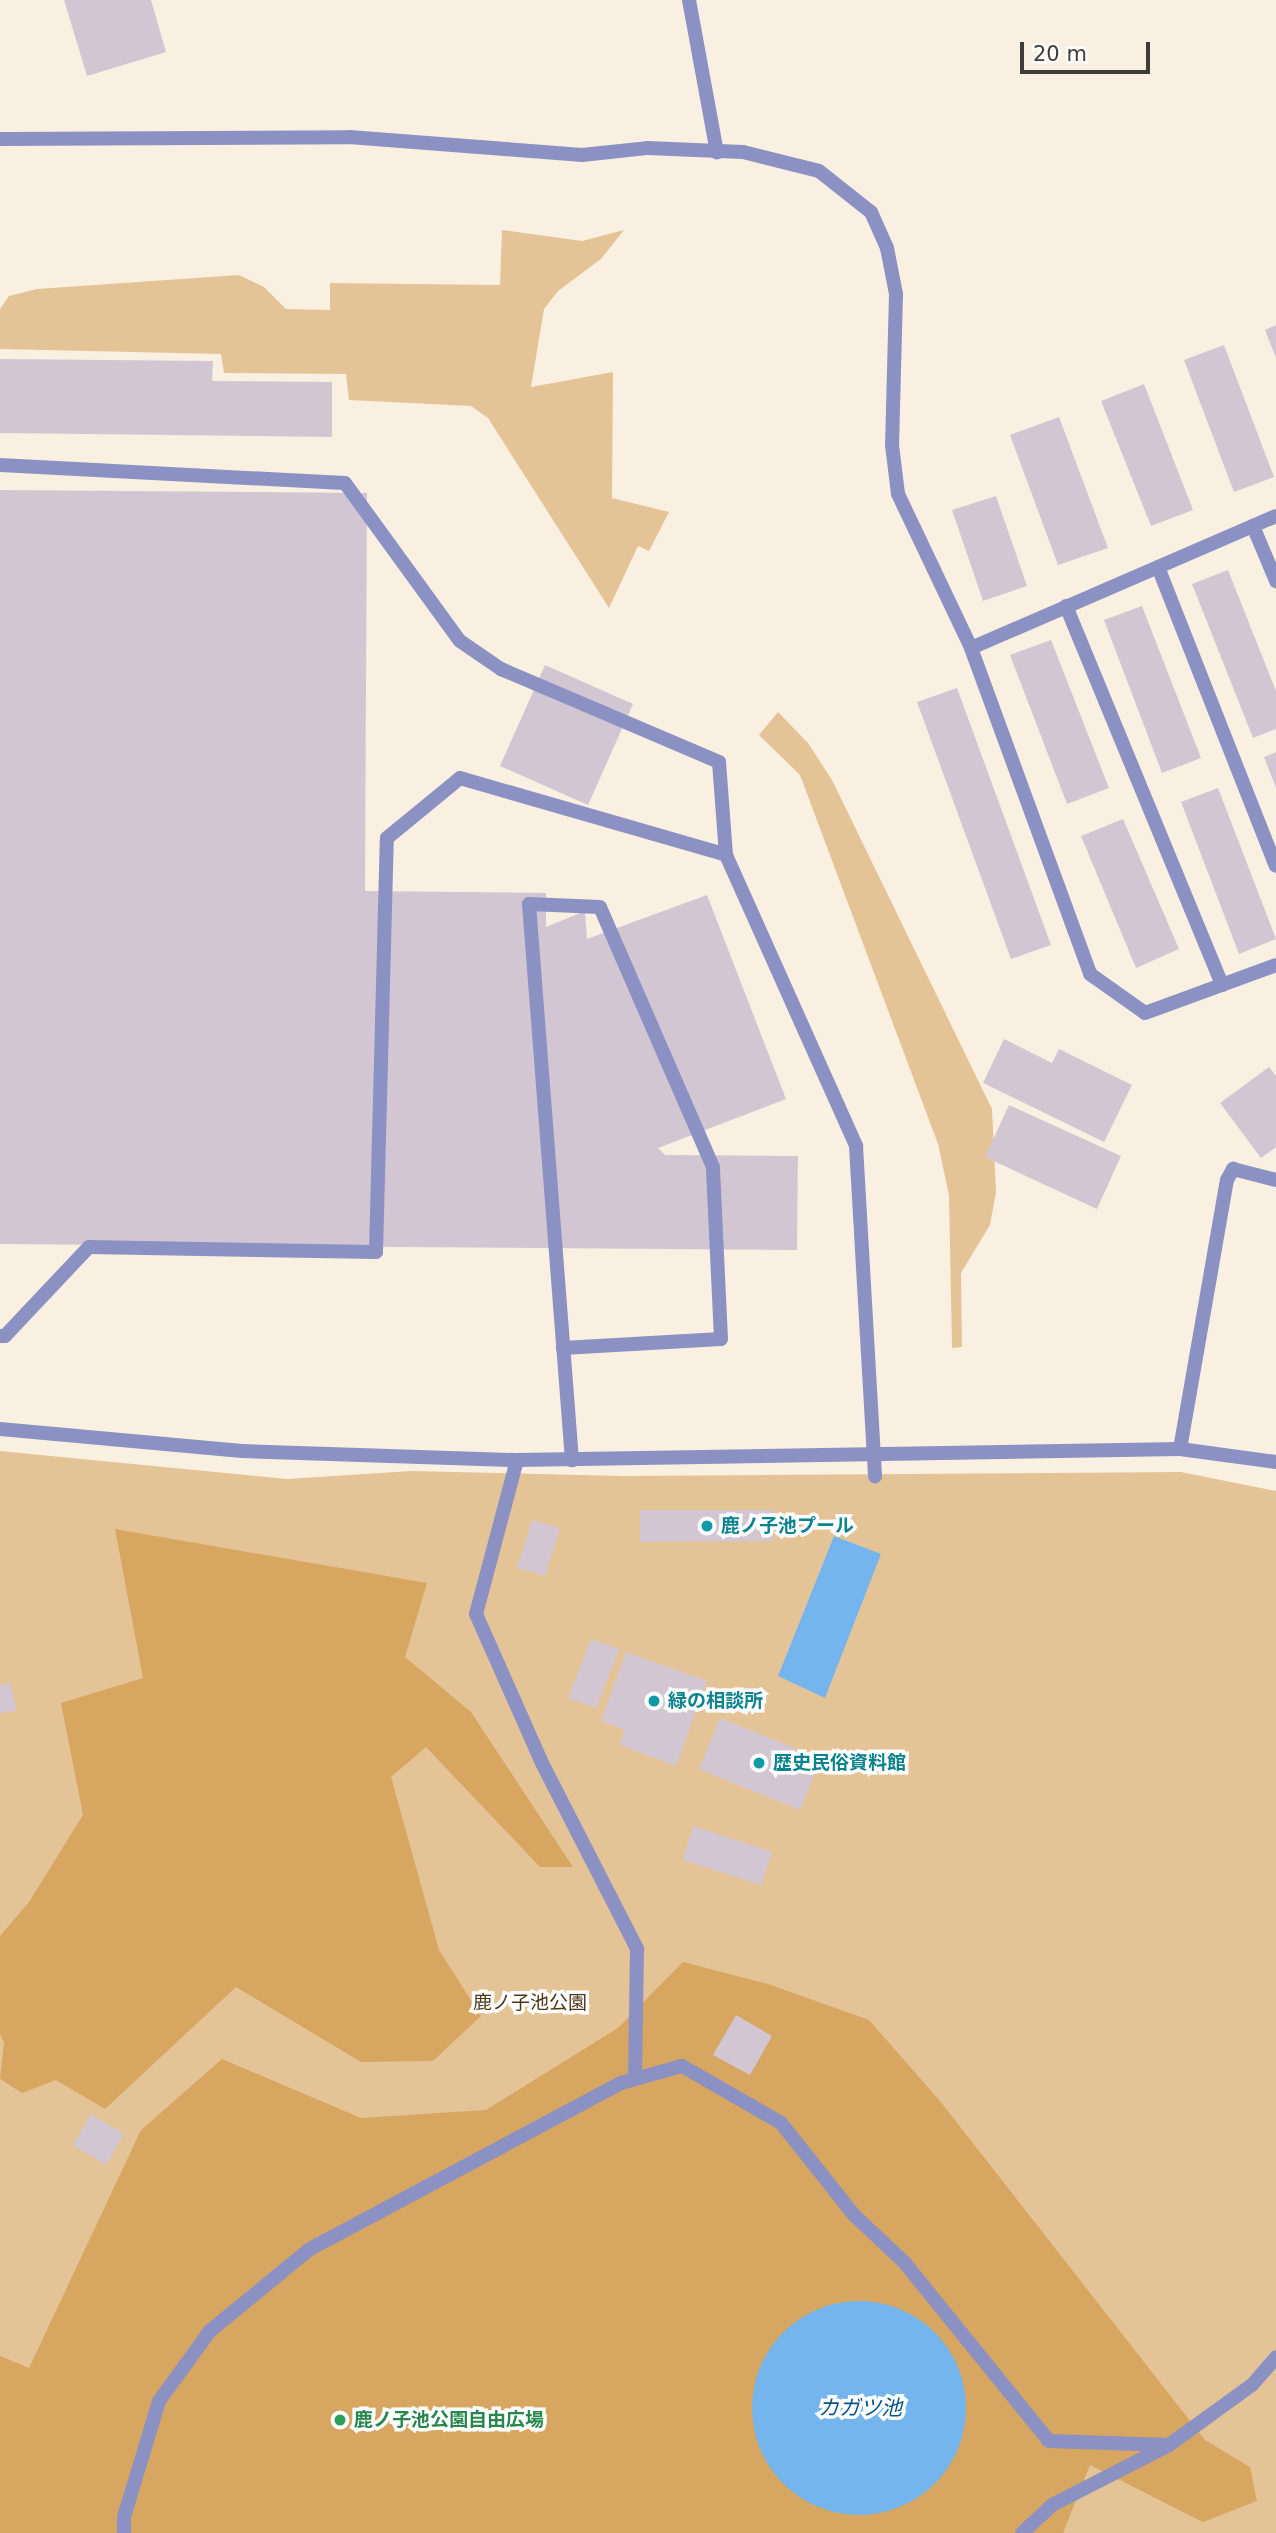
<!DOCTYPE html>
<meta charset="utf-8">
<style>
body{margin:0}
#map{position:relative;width:1276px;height:2533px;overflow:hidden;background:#faf0e2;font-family:"DejaVu Sans","Noto Sans JP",sans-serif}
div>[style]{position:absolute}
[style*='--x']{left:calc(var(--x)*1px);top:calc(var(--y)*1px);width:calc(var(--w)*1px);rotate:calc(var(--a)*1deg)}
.green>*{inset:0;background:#e4c497}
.forest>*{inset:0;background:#d7a660}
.water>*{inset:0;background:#73b5ec}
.round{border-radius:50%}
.building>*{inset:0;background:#d2c6d2}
.service>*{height:14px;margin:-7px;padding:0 7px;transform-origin:7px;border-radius:7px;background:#8b91c3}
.minor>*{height:14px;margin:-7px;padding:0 7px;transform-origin:7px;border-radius:7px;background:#8b91c3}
.tertiary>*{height:14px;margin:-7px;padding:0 7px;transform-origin:7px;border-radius:7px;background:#8b91c3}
.dots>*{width:19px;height:19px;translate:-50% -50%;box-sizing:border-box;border:4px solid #fff;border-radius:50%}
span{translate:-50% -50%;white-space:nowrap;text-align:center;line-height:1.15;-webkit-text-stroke:7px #fff;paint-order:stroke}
.culture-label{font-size:19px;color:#0d838f;font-weight:700}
.left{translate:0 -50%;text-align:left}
.park-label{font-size:19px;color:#4c3718}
.leisure-label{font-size:19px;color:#27864d;font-weight:700}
.water-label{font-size:21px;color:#055588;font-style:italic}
.scale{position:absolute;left:1020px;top:42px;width:130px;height:32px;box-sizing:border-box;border:4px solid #403c37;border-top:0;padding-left:9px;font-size:21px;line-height:24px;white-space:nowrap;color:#403c37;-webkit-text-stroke:5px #fff;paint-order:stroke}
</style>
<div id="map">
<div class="green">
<i style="clip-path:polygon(502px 230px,582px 241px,624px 230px,601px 259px,558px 291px,544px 309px,531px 387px,613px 372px,612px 498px,669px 512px,649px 551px,638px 546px,609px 608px,488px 418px,471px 406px,349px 400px,346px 374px,224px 373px,221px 354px,0 349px,0 309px,9px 296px,37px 289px,239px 275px,264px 287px,286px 309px,330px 310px,330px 283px,500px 285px)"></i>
<i style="clip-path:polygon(778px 712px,808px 743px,832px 780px,992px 1109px,996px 1192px,990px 1225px,961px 1273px,962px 1347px,952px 1348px,949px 1195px,938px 1144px,800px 775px,759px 735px)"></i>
<i style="clip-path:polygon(0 1451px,287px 1479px,411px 1471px,623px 1476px,1181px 1472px,1276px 1491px,1276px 2533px,0 2533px)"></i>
</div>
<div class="forest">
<i style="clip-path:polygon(115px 1529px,427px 1583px,405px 1657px,471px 1712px,573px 1867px,540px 1867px,426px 1747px,391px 1777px,439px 1950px,481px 2016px,433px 2061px,361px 2062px,236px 1987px,105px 2109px,56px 2080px,22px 2093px,0 2079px,4px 2042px,0 2035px,0 1936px,29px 1902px,83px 1815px,61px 1703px,143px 1678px)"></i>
<i style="clip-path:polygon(683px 1962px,768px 1984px,869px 2020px,940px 2101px,1205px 2440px,1250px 2467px,1257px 2501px,1203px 2522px,1090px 2465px,1063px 2533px,0 2533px,0 2356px,29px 2368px,141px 2130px,222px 2059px,361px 2118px,486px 2110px,618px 2028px)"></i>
</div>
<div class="water">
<i style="clip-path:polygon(834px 1536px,881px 1554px,825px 1698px,778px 1676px)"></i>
<i class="round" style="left:752px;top:2301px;width:214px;height:214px"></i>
</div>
<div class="building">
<i style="clip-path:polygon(64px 0,151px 0,166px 52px,87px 76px)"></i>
<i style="clip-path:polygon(1276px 325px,1276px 358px,1265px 330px)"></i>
<i style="clip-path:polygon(1224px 345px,1274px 477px,1234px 492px,1184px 360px)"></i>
<i style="clip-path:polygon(0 359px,213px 361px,212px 381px,332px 382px,332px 437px,0 433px)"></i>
<i style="clip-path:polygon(1144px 384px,1193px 510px,1151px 526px,1101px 401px)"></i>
<i style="clip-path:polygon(1059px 417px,1108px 548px,1058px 565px,1010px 435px)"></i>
<i style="clip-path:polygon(0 490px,367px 493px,365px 891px,546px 893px,546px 927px,585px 911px,587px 939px,707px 895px,786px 1099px,658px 1148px,665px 1155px,798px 1156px,797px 1250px,0 1244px)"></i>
<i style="clip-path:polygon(996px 496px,1027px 586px,983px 601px,952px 510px)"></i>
<i style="clip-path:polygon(1228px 570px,1276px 691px,1276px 729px,1253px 738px,1192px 584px)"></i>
<i style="clip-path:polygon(1142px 606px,1201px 758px,1162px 773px,1104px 620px)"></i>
<i style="clip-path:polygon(1051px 640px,1109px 788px,1067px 804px,1010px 655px)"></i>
<i style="clip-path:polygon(545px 665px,633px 704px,588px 805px,500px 766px)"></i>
<i style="clip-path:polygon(957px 688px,1051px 945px,1011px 959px,917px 702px)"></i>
<i style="clip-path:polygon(1276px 752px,1276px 788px,1264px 757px)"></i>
<i style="clip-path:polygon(1218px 788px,1276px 939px,1239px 954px,1181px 802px)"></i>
<i style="clip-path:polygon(1123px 819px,1179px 949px,1136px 968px,1081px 836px)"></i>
<i style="clip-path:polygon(1004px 1039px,1052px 1063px,1059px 1049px,1132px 1085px,1104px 1142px,983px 1083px)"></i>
<i style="clip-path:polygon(1269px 1067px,1276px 1076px,1276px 1147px,1261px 1158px,1220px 1103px)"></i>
<i style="clip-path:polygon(1009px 1105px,1121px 1156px,1097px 1209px,985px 1157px)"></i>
<i style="clip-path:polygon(640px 1510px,774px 1510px,773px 1541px,640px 1542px)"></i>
<i style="clip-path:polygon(532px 1520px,560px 1528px,545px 1576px,517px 1568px)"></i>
<i style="clip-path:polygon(591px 1639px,619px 1649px,596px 1708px,568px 1698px)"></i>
<i style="clip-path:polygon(626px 1652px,707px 1681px,676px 1766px,620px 1745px,625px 1730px,601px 1721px)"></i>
<i style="clip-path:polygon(10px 1683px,17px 1710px,0 1713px,0 1685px)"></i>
<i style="clip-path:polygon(720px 1718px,821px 1759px,800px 1810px,699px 1769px)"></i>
<i style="clip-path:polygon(693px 1826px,772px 1852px,761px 1885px,683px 1860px)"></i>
<i style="clip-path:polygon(736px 2015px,772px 2036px,750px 2075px,713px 2055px)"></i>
<i style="clip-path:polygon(91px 2114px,124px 2134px,106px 2165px,73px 2145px)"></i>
</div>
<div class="service">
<i style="--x:0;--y:465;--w:345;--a:3"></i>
<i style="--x:345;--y:483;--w:195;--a:54"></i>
<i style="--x:460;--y:641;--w:50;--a:34.3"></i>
<i style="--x:501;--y:669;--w:237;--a:23.1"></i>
<i style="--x:719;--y:762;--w:93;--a:85.7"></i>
<i style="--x:726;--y:855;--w:319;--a:65.9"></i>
<i style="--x:856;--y:1146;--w:331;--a:86.7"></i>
<i style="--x:0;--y:1336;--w:5;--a:0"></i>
<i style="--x:5;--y:1336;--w:122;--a:-46.7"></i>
<i style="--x:89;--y:1247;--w:287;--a:1"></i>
<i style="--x:376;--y:1252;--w:414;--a:-88.5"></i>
<i style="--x:387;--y:838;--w:94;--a:-39.4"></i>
<i style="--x:460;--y:778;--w:277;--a:16.1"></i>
<i style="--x:563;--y:1348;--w:158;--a:-3.3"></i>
<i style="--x:721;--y:1339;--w:172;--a:-92.7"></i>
<i style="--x:713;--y:1167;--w:283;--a:-113.5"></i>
<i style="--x:600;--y:907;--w:71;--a:-177.6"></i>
<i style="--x:529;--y:904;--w:558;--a:85.58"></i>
<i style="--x:124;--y:2533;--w:16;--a:-90"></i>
<i style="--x:124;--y:2517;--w:121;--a:-73.2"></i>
<i style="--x:159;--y:2401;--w:87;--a:-53.9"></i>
<i style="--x:210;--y:2331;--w:129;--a:-39.4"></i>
<i style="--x:310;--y:2249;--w:353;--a:-28.1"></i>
<i style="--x:621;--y:2083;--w:63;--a:-15.6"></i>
<i style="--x:682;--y:2066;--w:114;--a:29.9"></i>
<i style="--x:781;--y:2123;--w:117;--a:51.6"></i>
<i style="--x:854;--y:2215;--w:69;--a:43.2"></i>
<i style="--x:904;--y:2262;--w:230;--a:51"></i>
<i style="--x:1049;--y:2441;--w:120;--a:1.9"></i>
<i style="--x:1022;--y:2533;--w:41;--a:-43"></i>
<i style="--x:1052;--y:2505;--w:131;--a:-27.1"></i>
<i style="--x:1169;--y:2445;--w:102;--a:-35.9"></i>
<i style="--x:1252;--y:2385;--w:37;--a:-49"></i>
</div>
<div class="minor">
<i style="--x:689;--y:0;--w:155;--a:79.6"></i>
<i style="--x:0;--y:139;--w:349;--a:-0.3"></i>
<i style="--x:349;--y:137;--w:234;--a:4.4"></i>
<i style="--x:582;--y:155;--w:65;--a:-6.1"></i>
<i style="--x:647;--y:148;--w:96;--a:2.4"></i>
<i style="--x:743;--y:152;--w:78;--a:14"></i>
<i style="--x:819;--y:171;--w:66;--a:38.3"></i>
<i style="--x:871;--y:212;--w:39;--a:66"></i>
<i style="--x:887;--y:248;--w:47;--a:78.9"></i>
<i style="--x:896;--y:294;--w:151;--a:91.5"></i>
<i style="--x:892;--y:445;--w:49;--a:83"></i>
<i style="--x:898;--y:494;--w:170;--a:64.6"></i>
<i style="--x:1276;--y:516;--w:332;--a:156.6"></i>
<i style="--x:971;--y:648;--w:347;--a:69.9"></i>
<i style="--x:1090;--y:974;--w:67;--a:35.3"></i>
<i style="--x:1145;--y:1013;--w:140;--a:-20.1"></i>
<i style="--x:1253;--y:526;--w:60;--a:67.3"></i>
<i style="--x:1158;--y:567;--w:321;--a:68.5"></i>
<i style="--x:1066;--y:606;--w:410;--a:67.6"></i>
<i style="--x:1180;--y:1449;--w:273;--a:-80.1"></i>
<i style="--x:1227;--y:1180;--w:13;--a:-61"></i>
<i style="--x:1233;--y:1169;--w:44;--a:14.3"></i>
<i style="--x:517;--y:1460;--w:159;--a:104.9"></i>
<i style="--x:476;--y:1614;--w:165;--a:66.1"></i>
<i style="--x:543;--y:1765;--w:207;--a:62.9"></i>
<i style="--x:637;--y:1949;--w:130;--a:90.9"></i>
</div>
<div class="tertiary">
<i style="--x:0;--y:1429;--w:243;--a:5.2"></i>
<i style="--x:242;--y:1451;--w:275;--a:1.9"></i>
<i style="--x:517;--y:1460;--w:663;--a:-0.95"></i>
<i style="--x:1180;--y:1449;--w:97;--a:7.7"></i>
</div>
<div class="dots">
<i style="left:707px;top:1526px;background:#0f9aa8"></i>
<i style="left:654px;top:1701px;background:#0f9aa8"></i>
<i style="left:759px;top:1763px;background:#0f9aa8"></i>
<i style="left:340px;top:2420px;background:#2e9e5b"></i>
</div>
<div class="culture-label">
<span class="left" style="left:721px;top:1526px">鹿ノ子池プール</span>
<span class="left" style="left:668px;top:1701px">緑の相談所</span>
<span class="left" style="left:773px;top:1763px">歴史民俗資料館</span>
</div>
<div class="park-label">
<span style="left:530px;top:2003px">鹿ノ子池公園</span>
</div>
<div class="leisure-label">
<span class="left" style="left:354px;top:2420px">鹿ノ子池公園自由広場</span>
</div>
<div class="water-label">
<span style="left:860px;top:2408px">カガツ池</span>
</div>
<div class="scale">20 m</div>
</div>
